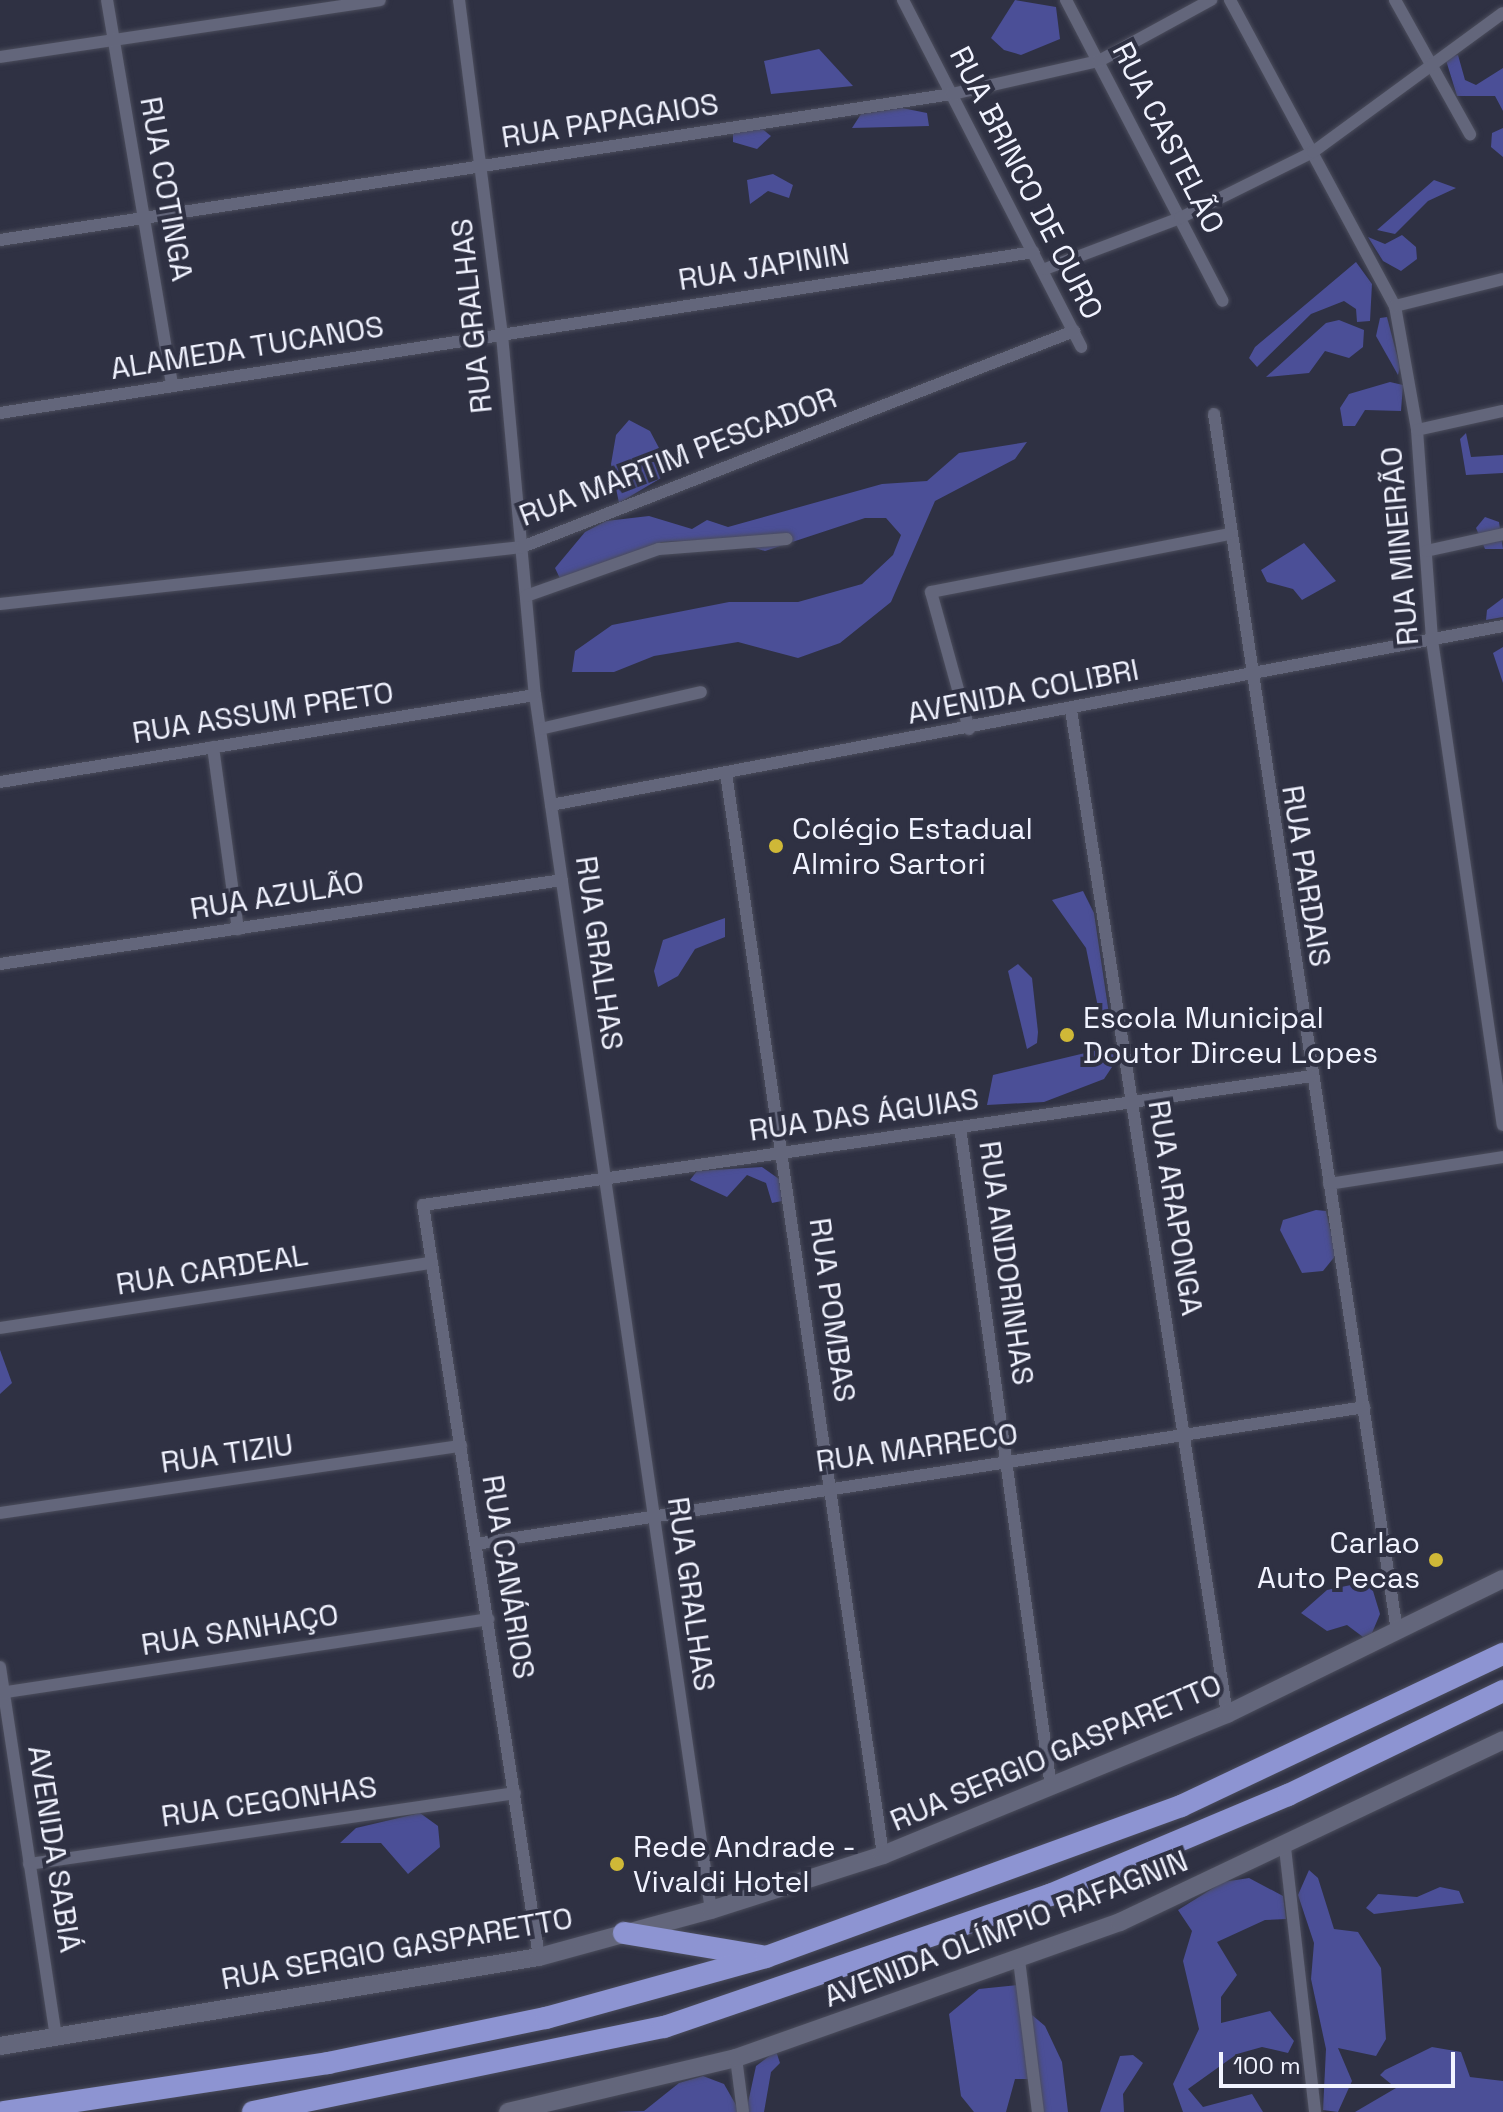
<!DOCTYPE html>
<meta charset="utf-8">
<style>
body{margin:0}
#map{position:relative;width:1503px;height:2112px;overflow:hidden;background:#2f3143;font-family:"Space Grotesk",sans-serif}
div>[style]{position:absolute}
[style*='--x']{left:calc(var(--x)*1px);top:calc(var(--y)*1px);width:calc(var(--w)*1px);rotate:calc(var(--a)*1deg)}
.forest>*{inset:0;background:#4b4f97}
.roads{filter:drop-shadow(0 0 2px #4b4d5c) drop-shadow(0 0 2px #4b4d5c)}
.street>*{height:12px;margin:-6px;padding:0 6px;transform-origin:6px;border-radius:6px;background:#63667b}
.secondary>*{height:18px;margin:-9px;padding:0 9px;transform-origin:9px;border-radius:9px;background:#63667b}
.highway>*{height:22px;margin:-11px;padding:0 11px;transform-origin:11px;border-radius:11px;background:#8d94d2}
.dots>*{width:22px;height:22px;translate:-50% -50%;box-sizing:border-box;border:4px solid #2f3143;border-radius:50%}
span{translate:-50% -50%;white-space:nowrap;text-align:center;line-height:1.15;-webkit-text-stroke:8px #2f3143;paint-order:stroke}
.street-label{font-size:30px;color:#f1f3ff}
.poi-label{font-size:30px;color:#f1f3ff}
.left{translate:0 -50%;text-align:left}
.right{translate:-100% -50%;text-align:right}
.scale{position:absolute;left:1219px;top:2052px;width:236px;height:36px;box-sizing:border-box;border:4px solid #f1f3ff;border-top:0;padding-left:10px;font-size:24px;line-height:28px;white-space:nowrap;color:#f1f3ff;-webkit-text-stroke:6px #2f3143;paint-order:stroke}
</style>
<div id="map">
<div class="forest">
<i style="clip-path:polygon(1015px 0,1056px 7px,1060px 39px,1021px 55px,1004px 50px,991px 38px)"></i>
<i style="clip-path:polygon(819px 49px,853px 86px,771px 94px,764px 61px)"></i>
<i style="clip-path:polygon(1458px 55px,1465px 80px,1476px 85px,1503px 68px,1503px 111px,1495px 96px,1457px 96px,1445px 57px)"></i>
<i style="clip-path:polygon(902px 108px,927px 113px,929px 126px,852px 128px,861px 114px)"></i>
<i style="clip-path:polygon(761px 128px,771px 136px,757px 149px,733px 142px,733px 133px)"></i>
<i style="clip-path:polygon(1503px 128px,1503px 157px,1491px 147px,1492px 133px)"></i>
<i style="clip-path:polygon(773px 174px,793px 185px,789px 198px,768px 191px,750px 204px,747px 180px)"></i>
<i style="clip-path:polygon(1434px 180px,1456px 188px,1428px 201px,1395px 234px,1377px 230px)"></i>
<i style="clip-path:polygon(1402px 235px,1416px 247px,1417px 259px,1401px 271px,1383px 261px,1368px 237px,1385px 244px)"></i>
<i style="clip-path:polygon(1356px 262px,1372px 284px,1370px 321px,1357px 322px,1356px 309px,1344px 301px,1311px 314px,1257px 367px,1249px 358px,1255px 347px)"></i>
<i style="clip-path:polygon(1387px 317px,1400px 367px,1398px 375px,1376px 336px,1380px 318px)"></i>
<i style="clip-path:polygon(1339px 320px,1364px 330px,1363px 347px,1349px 358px,1325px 351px,1309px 373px,1266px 377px,1326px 323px)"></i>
<i style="clip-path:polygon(1390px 382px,1403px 385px,1401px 411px,1365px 410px,1355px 426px,1343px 426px,1340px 408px,1349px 394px)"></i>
<i style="clip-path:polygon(629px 420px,650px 431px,659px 448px,641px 461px,664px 463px,671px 472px,619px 503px,611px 464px,616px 435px)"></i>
<i style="clip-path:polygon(1466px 433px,1471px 457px,1503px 455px,1503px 473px,1466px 475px,1460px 439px)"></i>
<i style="clip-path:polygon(1027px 442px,1015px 459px,935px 501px,891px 602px,840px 643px,798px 658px,738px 642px,654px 656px,614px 672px,572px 672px,575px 651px,612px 625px,729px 602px,798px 602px,862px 584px,893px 555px,901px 535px,886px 518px,865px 518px,765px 551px,725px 539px,662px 542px,564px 587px,555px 568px,585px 532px,606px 521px,649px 516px,692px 529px,707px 520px,728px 527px,882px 484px,927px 481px,959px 453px)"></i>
<i style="clip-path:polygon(1485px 517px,1499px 522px,1503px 549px,1485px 549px,1476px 528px)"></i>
<i style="clip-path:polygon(1304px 543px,1336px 581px,1302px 600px,1293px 589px,1267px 582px,1261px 570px)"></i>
<i style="clip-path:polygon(1503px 598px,1503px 617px,1486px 620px,1487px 610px)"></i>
<i style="clip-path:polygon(1503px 647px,1503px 683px,1493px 653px)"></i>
<i style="clip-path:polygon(1083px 891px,1094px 913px,1109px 1014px,1099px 1012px,1086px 948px,1052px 900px)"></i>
<i style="clip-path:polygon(725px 918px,725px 937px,695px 949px,678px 976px,658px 987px,654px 971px,663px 940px)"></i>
<i style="clip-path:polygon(1018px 964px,1032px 978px,1038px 1032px,1037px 1043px,1027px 1049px,1008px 971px)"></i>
<i style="clip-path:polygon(1102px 1049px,1113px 1051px,1116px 1061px,1104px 1079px,1044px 1102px,987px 1105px,993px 1075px)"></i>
<i style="clip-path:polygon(762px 1167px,779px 1179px,782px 1201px,772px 1203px,766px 1183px,747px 1175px,727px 1197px,690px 1180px,697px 1171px)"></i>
<i style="clip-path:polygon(1316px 1210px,1326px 1211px,1336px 1255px,1323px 1271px,1302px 1273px,1280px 1230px,1283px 1220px)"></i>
<i style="clip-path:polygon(0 1350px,12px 1383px,0 1394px)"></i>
<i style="clip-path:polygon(1370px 1581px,1380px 1614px,1372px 1633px,1363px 1637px,1347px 1625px,1327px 1631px,1301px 1613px,1327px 1590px)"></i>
<i style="clip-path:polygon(420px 1813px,438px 1826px,440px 1847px,408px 1874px,381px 1843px,340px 1843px,356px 1828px)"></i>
<i style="clip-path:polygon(1309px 1870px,1318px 1878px,1334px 1929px,1358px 1932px,1381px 1968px,1386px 2039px,1376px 2056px,1338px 2048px,1352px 2081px,1338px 2112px,1323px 2110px,1326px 2049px,1311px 1979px,1314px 1943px,1298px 1895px)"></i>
<i style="clip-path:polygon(1249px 1878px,1283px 1896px,1286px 1919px,1265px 1920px,1217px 1942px,1237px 1975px,1221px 1997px,1221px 2023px,1270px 2011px,1294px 2041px,1288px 2053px,1262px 2047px,1237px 2054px,1188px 2089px,1203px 2107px,1252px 2094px,1263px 2112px,1183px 2112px,1173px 2084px,1199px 2029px,1183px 1961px,1192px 1931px,1178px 1910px,1223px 1882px)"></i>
<i style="clip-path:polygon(1440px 1887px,1459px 1891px,1464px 1903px,1374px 1914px,1366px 1908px,1378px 1894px,1417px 1897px)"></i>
<i style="clip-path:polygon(1019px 1985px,1025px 2009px,1045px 2026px,1062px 2062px,1068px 2112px,1035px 2112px,1028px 2079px,1015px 2079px,1006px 2112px,974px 2112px,961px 2096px,949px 2014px,979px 1989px)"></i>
<i style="clip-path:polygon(1432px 2047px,1461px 2052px,1470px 2077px,1503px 2081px,1503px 2112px,1355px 2112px,1396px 2088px,1380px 2075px,1385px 2070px)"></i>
<i style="clip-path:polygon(776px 2051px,780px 2063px,771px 2072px,764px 2112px,746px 2112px,756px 2066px)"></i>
<i style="clip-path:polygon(1133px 2055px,1143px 2063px,1123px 2094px,1124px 2112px,1100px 2112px,1120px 2056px)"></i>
<i style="clip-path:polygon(703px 2076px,724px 2084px,740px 2112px,614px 2112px,644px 2111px,679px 2083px)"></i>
</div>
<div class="roads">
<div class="street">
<i style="--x:107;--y:0;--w:391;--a:80.4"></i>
<i style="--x:459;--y:0;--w:338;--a:82.7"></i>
<i style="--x:502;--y:335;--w:362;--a:84.8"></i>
<i style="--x:535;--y:695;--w:1228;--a:81.76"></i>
<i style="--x:903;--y:0;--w:390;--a:62.8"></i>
<i style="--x:1066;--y:0;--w:339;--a:62.5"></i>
<i style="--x:1230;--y:0;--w:348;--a:61.7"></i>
<i style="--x:1395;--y:306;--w:126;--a:79.9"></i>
<i style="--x:1417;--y:430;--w:211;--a:85.9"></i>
<i style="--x:1432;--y:640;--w:490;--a:81.7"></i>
<i style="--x:1395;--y:0;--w:154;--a:60.8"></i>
<i style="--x:0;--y:57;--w:384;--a:-8.5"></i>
<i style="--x:0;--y:240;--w:963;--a:-8.72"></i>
<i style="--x:952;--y:94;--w:151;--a:-12.7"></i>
<i style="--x:1099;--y:61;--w:128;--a:-28.6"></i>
<i style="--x:1045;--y:269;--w:144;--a:-20.7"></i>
<i style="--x:1180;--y:218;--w:148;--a:-26.4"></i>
<i style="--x:1313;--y:152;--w:235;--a:-36.2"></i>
<i style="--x:1395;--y:306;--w:111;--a:-14"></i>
<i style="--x:0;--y:413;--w:1046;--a:-8.85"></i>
<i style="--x:1214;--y:414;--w:1231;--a:81.45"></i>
<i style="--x:1417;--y:430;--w:88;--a:-12.5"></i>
<i style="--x:1426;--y:551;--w:79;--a:-12.4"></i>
<i style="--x:526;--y:596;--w:141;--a:-19.5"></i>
<i style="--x:659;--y:549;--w:128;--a:-4.5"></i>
<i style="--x:0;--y:604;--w:525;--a:-6.23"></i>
<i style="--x:522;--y:547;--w:593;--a:-21.37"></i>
<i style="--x:1071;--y:710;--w:1016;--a:81.17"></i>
<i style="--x:540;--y:729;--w:165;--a:-12.9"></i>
<i style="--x:969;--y:729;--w:142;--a:-105.5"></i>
<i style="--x:931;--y:592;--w:304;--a:-11"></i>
<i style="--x:213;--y:747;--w:184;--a:82.2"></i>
<i style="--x:726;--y:773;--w:1093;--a:81.74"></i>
<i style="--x:0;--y:782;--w:542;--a:-9.24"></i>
<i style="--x:551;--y:805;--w:969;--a:-10.65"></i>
<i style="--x:0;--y:964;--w:568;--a:-8.5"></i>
<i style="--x:960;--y:1127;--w:666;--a:82.15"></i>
<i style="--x:1329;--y:1184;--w:176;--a:-8.8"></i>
<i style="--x:0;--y:1328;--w:437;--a:-8.6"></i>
<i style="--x:0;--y:1513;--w:466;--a:-8.3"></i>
<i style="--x:476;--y:1544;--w:899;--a:-8.76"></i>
<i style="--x:0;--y:1667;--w:375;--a:81.4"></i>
<i style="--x:0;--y:1693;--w:494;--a:-8.6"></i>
<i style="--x:1285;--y:1848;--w:266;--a:83.5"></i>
<i style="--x:29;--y:1864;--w:491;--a:-8.3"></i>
<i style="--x:539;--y:1957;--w:761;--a:-98.77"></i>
<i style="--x:423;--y:1205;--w:898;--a:-8.26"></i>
<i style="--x:1019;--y:1960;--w:153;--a:82.9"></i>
<i style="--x:736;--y:2058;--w:54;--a:82.6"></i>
</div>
<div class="secondary">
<i style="--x:0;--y:2046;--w:546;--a:-9.38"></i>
<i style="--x:539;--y:1957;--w:178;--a:-15.3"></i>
<i style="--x:711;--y:1910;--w:181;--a:-17.7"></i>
<i style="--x:883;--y:1855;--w:372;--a:-22.3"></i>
<i style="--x:1227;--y:1714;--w:307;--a:-26.1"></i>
<i style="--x:508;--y:2112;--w:234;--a:-13.3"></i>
<i style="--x:736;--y:2058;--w:407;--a:-19.5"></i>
<i style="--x:1120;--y:1922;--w:424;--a:-25.4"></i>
</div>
<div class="highway">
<i style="--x:624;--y:1933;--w:139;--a:9.5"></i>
<i style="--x:4;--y:2112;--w:328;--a:-8.6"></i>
<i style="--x:328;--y:2063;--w:223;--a:-11.7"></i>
<i style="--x:546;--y:2018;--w:228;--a:-15.5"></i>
<i style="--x:766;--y:1957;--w:442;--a:-20"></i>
<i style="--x:1181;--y:1806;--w:356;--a:-25.3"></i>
<i style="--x:253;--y:2112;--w:420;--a:-11.7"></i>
<i style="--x:664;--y:2027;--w:408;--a:-18.9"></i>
<i style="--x:1050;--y:1895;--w:258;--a:-22.8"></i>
<i style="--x:1288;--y:1795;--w:239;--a:-25.8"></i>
</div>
</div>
<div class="dots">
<i style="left:776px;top:846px;background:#cfb837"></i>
<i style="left:1067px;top:1035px;background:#cfb837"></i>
<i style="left:1436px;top:1560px;background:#cfb837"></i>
<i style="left:617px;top:1864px;background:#cfb837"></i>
</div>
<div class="street-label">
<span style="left:610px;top:121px;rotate:-9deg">RUA PAPAGAIOS</span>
<span style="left:1168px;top:138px;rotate:63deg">RUA CASTELÃO</span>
<span style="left:1026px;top:183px;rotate:63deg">RUA BRINCO DE OURO</span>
<span style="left:166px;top:189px;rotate:80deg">RUA COTINGA</span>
<span style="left:764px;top:267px;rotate:-9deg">RUA JAPININ</span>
<span style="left:472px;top:316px;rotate:-96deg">RUA GRALHAS</span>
<span style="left:247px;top:348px;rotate:-9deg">ALAMEDA TUCANOS</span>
<span style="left:678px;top:457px;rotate:-21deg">RUA MARTIM PESCADOR</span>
<span style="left:1400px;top:546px;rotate:-95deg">RUA MINEIRÃO</span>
<span style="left:1023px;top:692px;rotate:-11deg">AVENIDA COLIBRI</span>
<span style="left:263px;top:713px;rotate:-9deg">RUA ASSUM PRETO</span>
<span style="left:1306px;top:876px;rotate:81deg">RUA PARDAIS</span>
<span style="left:277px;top:896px;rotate:-9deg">RUA AZULÃO</span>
<span style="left:599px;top:953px;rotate:82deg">RUA GRALHAS</span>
<span style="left:864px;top:1115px;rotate:-8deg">RUA DAS ÁGUIAS</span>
<span style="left:1175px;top:1208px;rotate:81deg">RUA ARAPONGA</span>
<span style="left:1006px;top:1263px;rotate:82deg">RUA ANDORINHAS</span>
<span style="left:212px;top:1270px;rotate:-9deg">RUA CARDEAL</span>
<span style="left:832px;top:1310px;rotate:82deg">RUA POMBAS</span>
<span style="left:917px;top:1448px;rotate:-8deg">RUA MARRECO</span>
<span style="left:227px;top:1454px;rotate:-8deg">RUA TIZIU</span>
<span style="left:508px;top:1577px;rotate:81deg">RUA CANÁRIOS</span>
<span style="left:691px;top:1594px;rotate:82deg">RUA GRALHAS</span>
<span style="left:240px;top:1630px;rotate:-9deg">RUA SANHAÇO</span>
<span style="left:1056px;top:1753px;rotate:-23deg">RUA SERGIO GASPARETTO</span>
<span style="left:269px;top:1802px;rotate:-8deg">RUA CEGONHAS</span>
<span style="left:54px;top:1849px;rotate:81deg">AVENIDA SABIÁ</span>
<span style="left:1006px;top:1929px;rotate:-21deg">AVENIDA OLÍMPIO RAFAGNIN</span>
<span style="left:397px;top:1949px;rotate:-10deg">RUA SERGIO GASPARETTO</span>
</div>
<div class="poi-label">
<span class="left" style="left:792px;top:846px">Colégio Estadual<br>Almiro Sartori</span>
<span class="left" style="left:1083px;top:1035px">Escola Municipal<br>Doutor Dirceu Lopes</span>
<span class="right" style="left:1420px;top:1560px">Carlao<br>Auto Pecas</span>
<span class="left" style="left:633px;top:1864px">Rede Andrade -<br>Vivaldi Hotel</span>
</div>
<div class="scale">100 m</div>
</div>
